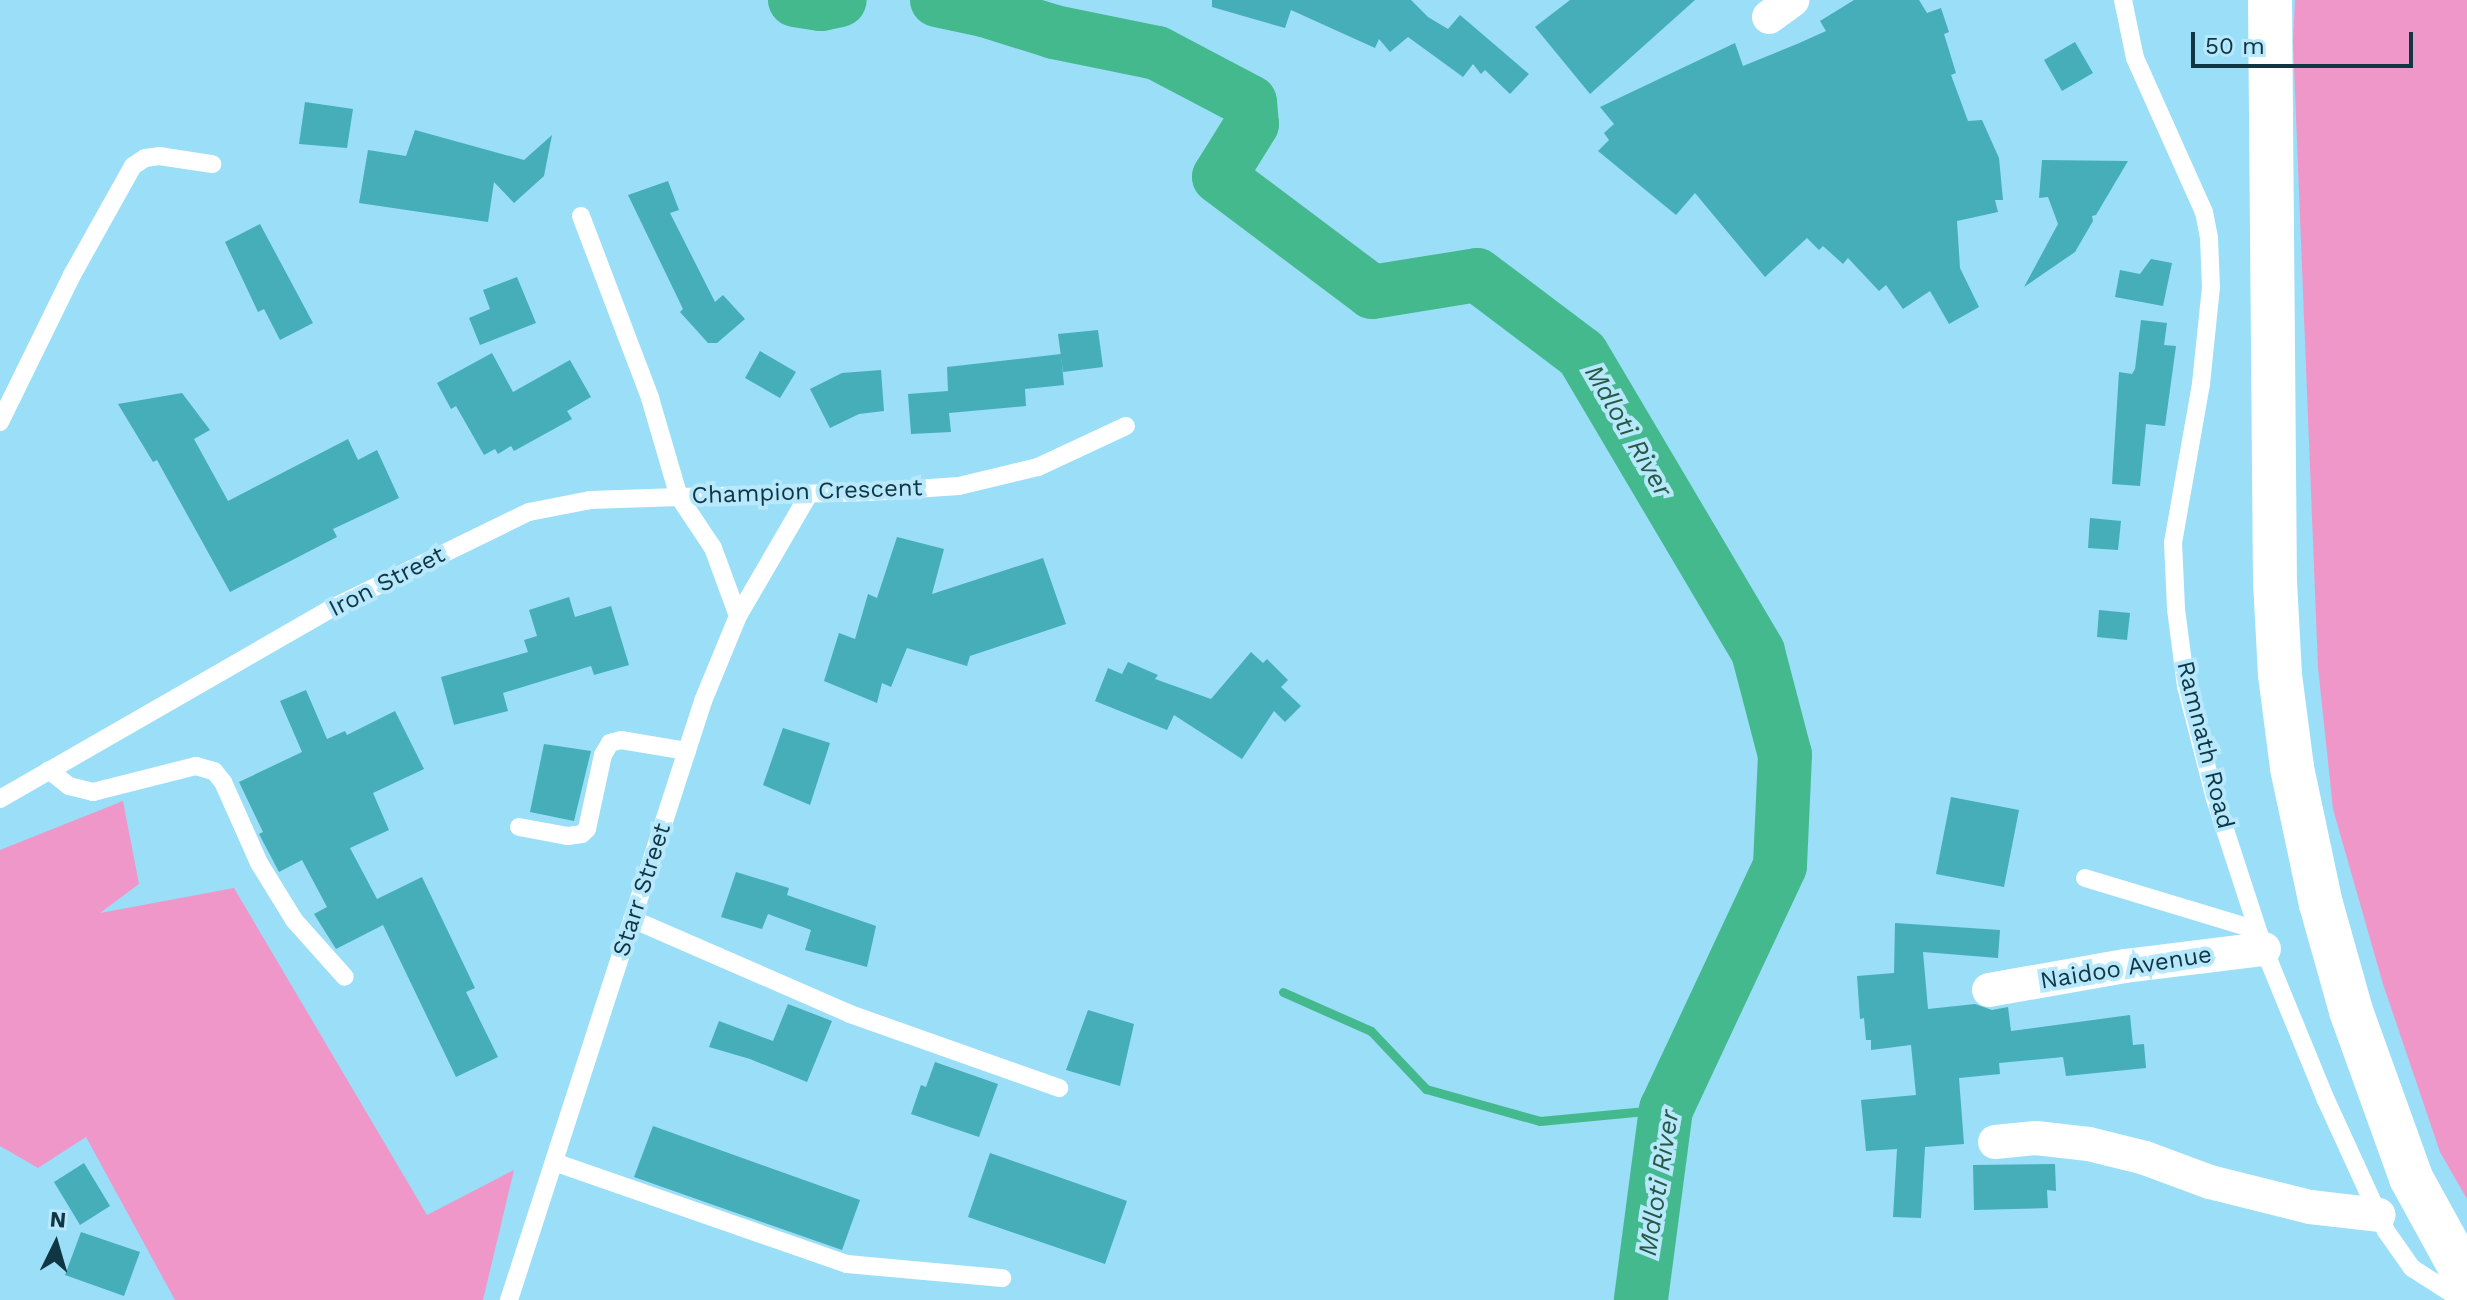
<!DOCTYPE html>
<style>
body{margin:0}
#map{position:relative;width:2467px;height:1300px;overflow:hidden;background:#9adef8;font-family:"Work Sans",sans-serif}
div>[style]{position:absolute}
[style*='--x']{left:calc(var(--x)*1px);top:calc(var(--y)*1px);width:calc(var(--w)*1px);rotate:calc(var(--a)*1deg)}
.green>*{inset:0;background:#f097ca}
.stream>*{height:9px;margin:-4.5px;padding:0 4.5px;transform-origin:4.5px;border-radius:4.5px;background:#44b98e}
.river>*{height:54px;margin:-27px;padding:0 27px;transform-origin:27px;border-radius:27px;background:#44b98e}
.building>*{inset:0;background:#45aeb9}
.service>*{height:18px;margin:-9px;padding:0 9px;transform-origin:9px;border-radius:9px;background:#fff}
.minor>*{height:34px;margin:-17px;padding:0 17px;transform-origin:17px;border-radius:17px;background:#fff}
.tertiary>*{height:44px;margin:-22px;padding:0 22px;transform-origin:22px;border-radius:22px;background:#fff}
span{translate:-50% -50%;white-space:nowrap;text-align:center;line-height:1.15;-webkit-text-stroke:8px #b7e8fc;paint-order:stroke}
.street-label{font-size:24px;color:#103543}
.water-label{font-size:26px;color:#285844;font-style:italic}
.north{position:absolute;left:16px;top:1204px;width:80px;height:80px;-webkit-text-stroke:6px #b7e8fc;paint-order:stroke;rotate:5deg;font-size:22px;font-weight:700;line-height:32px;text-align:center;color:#103543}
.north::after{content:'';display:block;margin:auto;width:28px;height:36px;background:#103543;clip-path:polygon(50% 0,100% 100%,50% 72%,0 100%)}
.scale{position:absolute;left:2191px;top:32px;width:222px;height:36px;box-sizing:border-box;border:4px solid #103543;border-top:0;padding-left:10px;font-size:24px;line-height:28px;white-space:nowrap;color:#103543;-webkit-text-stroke:6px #b7e8fc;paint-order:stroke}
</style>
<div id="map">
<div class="green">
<i style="clip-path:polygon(2295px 0,2467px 0,2467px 1199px,2440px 1152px,2383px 984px,2333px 809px,2318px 667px,2293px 42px)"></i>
<i style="clip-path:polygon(123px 801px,139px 884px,100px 913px,234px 888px,427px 1215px,514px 1170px,483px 1300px,175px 1300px,86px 1137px,38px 1168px,0 1146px,0 850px)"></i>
</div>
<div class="stream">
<i style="--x:1283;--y:992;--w:96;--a:23.9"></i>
<i style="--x:1371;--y:1031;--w:80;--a:46.5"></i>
<i style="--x:1426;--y:1089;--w:118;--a:15.7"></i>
<i style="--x:1540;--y:1121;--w:127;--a:-5.4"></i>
</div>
<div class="river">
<i style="--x:795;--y:0;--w:26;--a:9"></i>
<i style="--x:821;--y:4;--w:19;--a:-12"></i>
<i style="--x:937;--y:0;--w:48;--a:12"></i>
<i style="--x:984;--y:10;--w:73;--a:17.4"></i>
<i style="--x:1054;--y:32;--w:105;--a:11.5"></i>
<i style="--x:1157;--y:53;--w:105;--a:27.8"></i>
<i style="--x:1250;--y:102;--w:22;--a:85"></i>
<i style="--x:1252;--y:124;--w:62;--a:121.9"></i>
<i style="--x:1219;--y:177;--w:191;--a:36.9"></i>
<i style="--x:1372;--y:292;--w:106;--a:-9.2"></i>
<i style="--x:1477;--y:275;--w:131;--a:37"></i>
<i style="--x:1582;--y:354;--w:346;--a:59.4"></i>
<i style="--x:1758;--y:652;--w:106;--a:75.3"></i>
<i style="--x:1785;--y:755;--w:111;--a:92.6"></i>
<i style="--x:1780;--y:866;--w:268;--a:115.1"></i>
<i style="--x:1666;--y:1109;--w:193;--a:97.5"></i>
</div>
<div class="building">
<i style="clip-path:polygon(1212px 0,1411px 0,1428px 17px,1448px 29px,1460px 15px,1529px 74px,1510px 94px,1485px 70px,1481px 74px,1473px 64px,1463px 77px,1408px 37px,1390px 52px,1379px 39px,1375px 48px,1291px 10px,1285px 28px,1212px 7px)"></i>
<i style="clip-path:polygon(1570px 0,1695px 0,1590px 94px,1535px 27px)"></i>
<i style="clip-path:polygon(1854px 0,1919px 0,1927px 13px,1941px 8px,1949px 32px,1944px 34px,1956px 73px,1951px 75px,1968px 121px,1982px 120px,1999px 158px,2003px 200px,1995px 200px,1998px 212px,1957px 221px,1960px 268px,1979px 307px,1949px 324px,1930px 291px,1903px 309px,1886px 285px,1879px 291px,1848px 258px,1843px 264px,1823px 246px,1819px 250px,1807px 238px,1765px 277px,1695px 193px,1676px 215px,1598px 151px,1609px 140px,1604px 133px,1614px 124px,1600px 107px,1735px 43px,1743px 66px,1797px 44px,1826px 31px,1820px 21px)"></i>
<i style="clip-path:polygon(2075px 42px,2093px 73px,2062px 91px,2044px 60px)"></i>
<i style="clip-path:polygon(305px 102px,353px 109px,347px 148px,299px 144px)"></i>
<i style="clip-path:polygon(415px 130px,524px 160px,552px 135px,544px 176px,514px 203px,494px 182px,488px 222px,359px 203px,368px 150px,406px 156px)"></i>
<i style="clip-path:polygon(2042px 160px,2128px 161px,2096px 215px,2092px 216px,2093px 221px,2075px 252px,2024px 287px,2058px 224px,2048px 197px,2039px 198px)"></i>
<i style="clip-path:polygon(668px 181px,679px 210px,670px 213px,715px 302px,723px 295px,745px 319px,717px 343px,708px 343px,680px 312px,683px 309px,628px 195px)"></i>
<i style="clip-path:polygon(260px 224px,313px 323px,280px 340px,264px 309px,258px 312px,225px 242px)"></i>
<i style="clip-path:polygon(2151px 259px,2172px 263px,2163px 306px,2115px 297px,2120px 270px,2140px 274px)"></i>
<i style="clip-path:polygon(517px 277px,536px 323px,480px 345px,469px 318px,490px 309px,483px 290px)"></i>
<i style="clip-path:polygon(2141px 320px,2167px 323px,2164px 345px,2176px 346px,2165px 426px,2146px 424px,2140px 486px,2112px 484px,2119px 372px,2132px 374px,2135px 369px)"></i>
<i style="clip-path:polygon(1098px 330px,1103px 367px,1063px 372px,1058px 334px)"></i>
<i style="clip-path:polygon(760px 351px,796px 372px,780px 398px,745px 378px)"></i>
<i style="clip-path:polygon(492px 353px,513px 392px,570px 360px,591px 397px,567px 411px,572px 419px,514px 451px,511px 446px,498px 454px,495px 449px,484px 455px,456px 406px,451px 409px,437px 383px)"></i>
<i style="clip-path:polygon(1061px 354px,1064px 385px,1025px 389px,1026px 406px,949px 413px,951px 432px,911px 434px,908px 394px,948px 391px,947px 367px)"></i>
<i style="clip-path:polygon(881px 370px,884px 411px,859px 414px,830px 428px,810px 389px,842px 373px)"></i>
<i style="clip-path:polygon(182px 393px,210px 430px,194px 439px,228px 501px,348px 439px,358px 460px,377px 450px,399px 498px,333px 529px,337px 537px,230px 592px,157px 460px,153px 462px,118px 404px)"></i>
<i style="clip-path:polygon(2090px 518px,2121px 521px,2118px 550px,2088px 548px)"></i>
<i style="clip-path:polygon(897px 537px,944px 549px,932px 594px,1043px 558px,1066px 624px,970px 656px,967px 666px,907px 648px,891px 687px,882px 683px,877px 703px,824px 681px,839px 633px,855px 639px,868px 594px,877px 598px)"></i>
<i style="clip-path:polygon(569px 597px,575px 617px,611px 606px,629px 665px,594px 675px,591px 666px,503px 693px,508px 711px,454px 725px,441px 677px,528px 652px,524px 640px,537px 636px,529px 610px)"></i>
<i style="clip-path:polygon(2099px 610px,2130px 613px,2127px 640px,2097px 637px)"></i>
<i style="clip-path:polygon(1251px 652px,1263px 663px,1267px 659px,1288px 680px,1281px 687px,1301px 706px,1285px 722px,1274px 711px,1242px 759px,1174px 715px,1167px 730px,1095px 701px,1108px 668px,1122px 674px,1128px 662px,1158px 675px,1155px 679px,1211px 699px)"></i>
<i style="clip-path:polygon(306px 690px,327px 739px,345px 731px,347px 735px,395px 711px,424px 769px,373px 793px,389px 830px,350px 848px,377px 899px,422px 877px,475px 988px,466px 992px,498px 1057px,456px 1077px,383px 925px,336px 949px,314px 914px,327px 907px,302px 860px,279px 872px,259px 834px,263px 832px,239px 782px,302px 752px,280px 701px)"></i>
<i style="clip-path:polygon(783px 728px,830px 743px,810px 805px,763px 785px)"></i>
<i style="clip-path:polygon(544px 744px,591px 751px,574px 821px,530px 812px)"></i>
<i style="clip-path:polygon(1951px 797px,2019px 810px,2004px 887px,1936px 874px)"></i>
<i style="clip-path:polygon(736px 872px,789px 888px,787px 895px,876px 926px,867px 967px,805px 950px,811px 930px,768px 914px,762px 929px,721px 917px)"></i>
<i style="clip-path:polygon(1895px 923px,2000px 930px,1998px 958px,1923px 952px,1928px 1009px,1975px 1004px,1992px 1010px,2008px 1007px,2011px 1031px,2130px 1015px,2133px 1045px,2144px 1044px,2146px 1068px,2066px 1076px,2063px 1057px,1999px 1063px,2000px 1074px,1959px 1078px,1964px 1144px,1925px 1147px,1921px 1218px,1893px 1217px,1897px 1149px,1866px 1151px,1861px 1100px,1916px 1095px,1911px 1045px,1871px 1050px,1871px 1040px,1866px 1040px,1864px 1018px,1860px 1019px,1857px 976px,1894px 973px)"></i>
<i style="clip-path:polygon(788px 1004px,832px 1021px,807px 1082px,750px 1059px,709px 1047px,719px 1021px,773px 1041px)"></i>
<i style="clip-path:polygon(1088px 1010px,1134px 1024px,1120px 1086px,1066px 1070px)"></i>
<i style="clip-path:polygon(935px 1062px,998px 1084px,979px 1137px,911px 1114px,921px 1085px,926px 1087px)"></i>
<i style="clip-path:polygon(653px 1126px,860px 1200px,842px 1250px,634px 1177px)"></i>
<i style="clip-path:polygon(990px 1153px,1127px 1201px,1105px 1264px,968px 1217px)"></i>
<i style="clip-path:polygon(84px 1163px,110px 1206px,80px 1225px,54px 1182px)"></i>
<i style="clip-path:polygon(2055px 1164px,2056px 1191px,2047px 1190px,2048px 1208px,1974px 1210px,1973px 1165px)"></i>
<i style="clip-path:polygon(81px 1232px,140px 1252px,124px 1296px,65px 1275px)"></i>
</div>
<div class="service">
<i style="--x:2123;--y:0;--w:59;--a:78.3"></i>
<i style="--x:2135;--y:58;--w:169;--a:65.9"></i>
<i style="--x:2204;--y:212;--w:26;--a:79"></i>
<i style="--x:2209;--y:238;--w:49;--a:87.7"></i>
<i style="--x:2211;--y:287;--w:98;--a:95.9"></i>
<i style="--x:2201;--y:384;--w:160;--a:100"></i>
<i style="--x:2173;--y:542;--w:67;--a:87.4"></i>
<i style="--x:2176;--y:609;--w:78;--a:82.6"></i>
<i style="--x:2186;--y:686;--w:117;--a:75.6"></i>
<i style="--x:2215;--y:799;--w:158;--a:71.9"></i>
<i style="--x:2264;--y:949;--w:163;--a:67.7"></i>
<i style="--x:2326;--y:1100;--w:144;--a:65.4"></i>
<i style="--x:2386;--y:1231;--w:45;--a:54.9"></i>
<i style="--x:2412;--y:1268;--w:59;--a:32.6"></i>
<i style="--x:581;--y:216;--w:195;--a:69.2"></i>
<i style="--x:650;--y:398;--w:103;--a:73.7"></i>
<i style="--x:679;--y:497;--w:192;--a:-1.5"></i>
<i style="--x:871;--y:492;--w:88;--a:-3.9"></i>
<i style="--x:959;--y:486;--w:81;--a:-13.5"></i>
<i style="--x:1038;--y:467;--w:97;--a:-25"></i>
<i style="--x:0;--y:422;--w:164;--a:-63.9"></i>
<i style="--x:72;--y:275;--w:125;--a:-60.8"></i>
<i style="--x:133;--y:166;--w:14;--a:-34"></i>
<i style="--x:145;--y:158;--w:14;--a:-8"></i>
<i style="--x:159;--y:156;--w:54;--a:8.6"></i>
<i style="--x:49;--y:770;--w:26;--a:39"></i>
<i style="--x:69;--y:786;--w:25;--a:14"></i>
<i style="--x:93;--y:792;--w:106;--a:-14.2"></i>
<i style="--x:196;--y:766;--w:19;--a:16"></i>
<i style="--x:214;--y:771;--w:14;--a:51"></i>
<i style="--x:223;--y:782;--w:89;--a:66"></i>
<i style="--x:259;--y:863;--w:67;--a:58.4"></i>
<i style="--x:294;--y:920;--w:76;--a:48.2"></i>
<i style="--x:0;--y:799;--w:387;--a:-29.9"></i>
<i style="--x:336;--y:606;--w:215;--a:-26"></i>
<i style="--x:529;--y:512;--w:62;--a:-11.1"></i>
<i style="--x:590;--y:500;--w:89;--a:-1.9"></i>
<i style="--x:679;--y:497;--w:61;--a:56.3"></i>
<i style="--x:713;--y:548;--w:72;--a:69.8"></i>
<i style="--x:519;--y:827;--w:50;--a:10.4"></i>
<i style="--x:568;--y:836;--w:14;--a:-8"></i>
<i style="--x:582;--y:834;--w:7;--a:-45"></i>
<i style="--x:587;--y:829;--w:76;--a:-77.8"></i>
<i style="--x:603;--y:755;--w:14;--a:-60"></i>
<i style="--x:610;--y:743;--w:11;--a:-15"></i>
<i style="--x:621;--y:740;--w:67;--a:9.5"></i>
<i style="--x:2085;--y:878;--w:180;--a:16.8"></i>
<i style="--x:632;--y:919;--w:238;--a:23.5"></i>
<i style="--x:850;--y:1014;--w:222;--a:19.5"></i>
<i style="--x:554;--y:1162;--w:310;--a:19.2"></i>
<i style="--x:847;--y:1264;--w:156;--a:5.2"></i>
<i style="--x:509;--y:1300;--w:630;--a:-72.05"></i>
<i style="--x:703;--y:701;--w:92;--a:-67.6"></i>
<i style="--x:738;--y:616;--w:141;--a:-59.8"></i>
</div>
<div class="minor">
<i style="--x:1769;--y:17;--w:29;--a:-36"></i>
<i style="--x:1989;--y:990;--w:138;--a:-10"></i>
<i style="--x:2125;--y:966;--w:140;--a:-7"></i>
<i style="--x:1995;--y:1142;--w:41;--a:-5.6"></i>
<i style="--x:2036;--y:1138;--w:53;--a:6.5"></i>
<i style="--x:2089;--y:1144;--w:58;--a:14"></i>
<i style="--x:2145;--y:1158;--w:69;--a:20.3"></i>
<i style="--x:2210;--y:1182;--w:103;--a:14"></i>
<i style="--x:2310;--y:1207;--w:69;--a:6.6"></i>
</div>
<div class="tertiary">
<i style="--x:2270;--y:0;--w:582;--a:89.51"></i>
<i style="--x:2275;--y:582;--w:93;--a:86.9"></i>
<i style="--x:2280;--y:675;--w:94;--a:82.6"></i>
<i style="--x:2292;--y:768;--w:139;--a:78"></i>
<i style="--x:2321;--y:904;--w:111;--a:74.3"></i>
<i style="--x:2351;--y:1011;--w:177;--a:70.2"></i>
<i style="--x:2411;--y:1178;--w:116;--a:61.2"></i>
</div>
<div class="street-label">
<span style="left:807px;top:492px;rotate:-2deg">Champion Crescent</span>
<span style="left:387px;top:582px;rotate:-27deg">Iron Street</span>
<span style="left:2205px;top:745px;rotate:76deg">Ramnath Road</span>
<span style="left:642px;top:890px;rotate:-72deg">Starr Street</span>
<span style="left:2126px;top:968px;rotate:-9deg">Naidoo Avenue</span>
</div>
<div class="water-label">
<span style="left:1628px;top:431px;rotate:60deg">Mdloti River</span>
<span style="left:1659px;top:1183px;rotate:-81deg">Mdloti River</span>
</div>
<div class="north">N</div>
<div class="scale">50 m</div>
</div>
